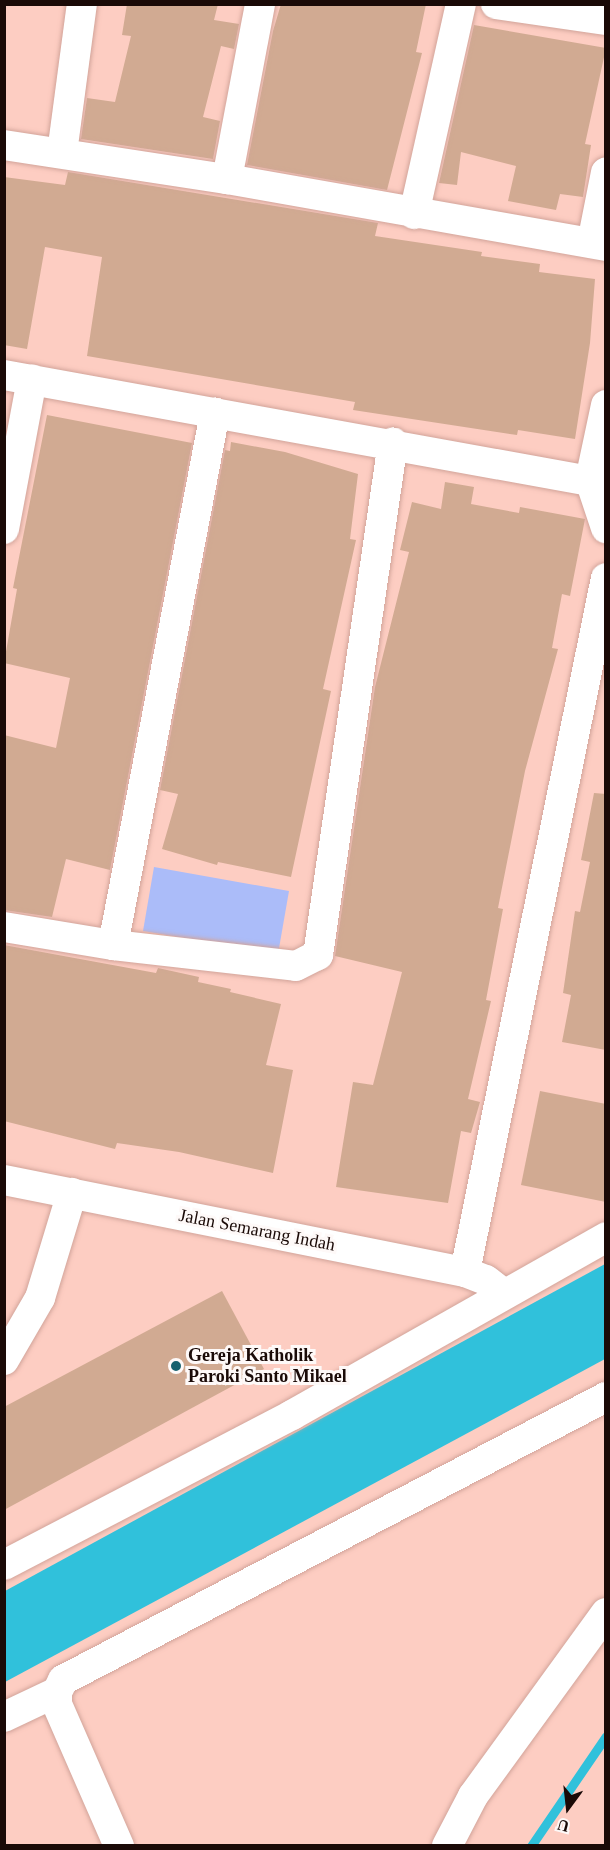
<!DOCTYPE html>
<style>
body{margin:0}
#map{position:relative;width:610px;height:1850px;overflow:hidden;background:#fdcdc2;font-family:"Times New Roman",serif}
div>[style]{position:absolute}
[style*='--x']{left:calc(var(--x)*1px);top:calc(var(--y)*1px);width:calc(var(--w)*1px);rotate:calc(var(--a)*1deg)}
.green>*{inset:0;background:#abbcf9}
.water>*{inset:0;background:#30c1db}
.stream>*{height:9px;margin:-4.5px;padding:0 4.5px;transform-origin:4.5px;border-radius:4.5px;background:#30c1db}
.building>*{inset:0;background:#d1aa92}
.roads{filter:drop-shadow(0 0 2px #d2a49a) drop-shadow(0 0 2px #d2a49a)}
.minor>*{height:30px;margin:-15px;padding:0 15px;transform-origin:15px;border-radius:15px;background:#fff}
.dots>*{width:16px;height:16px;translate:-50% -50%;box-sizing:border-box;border:3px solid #fef9f8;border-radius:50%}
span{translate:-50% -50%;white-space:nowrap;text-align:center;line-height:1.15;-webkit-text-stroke:6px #fef9f8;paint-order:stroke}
.street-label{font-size:18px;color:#1a0a07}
.poi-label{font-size:18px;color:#1a0a07;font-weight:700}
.left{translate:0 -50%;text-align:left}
.frame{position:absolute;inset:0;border:6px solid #1a0a07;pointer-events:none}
.north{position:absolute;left:538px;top:1778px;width:60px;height:60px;-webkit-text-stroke:4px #fef9f8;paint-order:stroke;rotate:195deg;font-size:16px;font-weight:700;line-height:24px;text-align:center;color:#1a0a07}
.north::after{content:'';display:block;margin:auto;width:21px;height:27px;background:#1a0a07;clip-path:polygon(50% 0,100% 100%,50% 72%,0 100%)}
</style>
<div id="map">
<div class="green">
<i style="clip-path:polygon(154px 867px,289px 891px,278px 954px,143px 931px)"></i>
</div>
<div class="water">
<i style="clip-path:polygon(605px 1264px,605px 1359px,5px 1682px,5px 1591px)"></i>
</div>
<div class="stream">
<i style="--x:531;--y:1846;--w:133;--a:-55.7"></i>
</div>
<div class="building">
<i style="clip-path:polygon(127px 4px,218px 4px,214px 20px,239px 24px,234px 49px,221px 46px,203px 117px,220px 121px,213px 159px,81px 139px,87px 98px,115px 102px,131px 36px,122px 35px)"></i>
<i style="clip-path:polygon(281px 4px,426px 4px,416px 52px,422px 53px,387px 190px,247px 165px,273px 31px)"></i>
<i style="clip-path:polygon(474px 25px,606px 48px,585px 144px,591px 145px,583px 197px,560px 194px,556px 210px,508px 201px,516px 166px,461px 152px,457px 185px,439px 183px)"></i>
<i style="clip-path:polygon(68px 172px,378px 223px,375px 236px,482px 252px,481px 256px,540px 264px,539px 272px,595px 279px,590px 343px,575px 439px,518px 430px,517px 435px,353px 410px,355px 402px,87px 356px,102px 257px,45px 247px,27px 349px,4px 345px,4px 177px,65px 185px)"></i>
<i style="clip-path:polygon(47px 415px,192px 443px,110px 870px,66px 859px,52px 917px,4px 910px,4px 735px,56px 748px,70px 678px,4px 663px,17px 589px,13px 588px)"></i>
<i style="clip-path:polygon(231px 442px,285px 452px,358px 474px,350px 539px,356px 540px,323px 689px,331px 691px,291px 877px,218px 862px,217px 865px,162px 849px,178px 794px,160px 790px,225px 450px,230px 451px)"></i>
<i style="clip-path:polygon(445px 482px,474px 487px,471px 504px,519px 513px,520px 507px,585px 519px,570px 596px,562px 594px,552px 648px,558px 649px,525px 771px,498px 908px,503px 909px,486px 1000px,491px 1001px,468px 1099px,480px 1102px,471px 1133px,461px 1131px,448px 1203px,336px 1187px,353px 1082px,373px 1085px,402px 972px,335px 956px,375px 687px,409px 552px,400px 550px,412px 502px,441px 509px)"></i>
<i style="clip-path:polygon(594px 793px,606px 794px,606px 1050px,562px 1042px,571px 995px,563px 993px,575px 911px,580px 912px,590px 862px,581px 860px)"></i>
<i style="clip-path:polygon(4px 945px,156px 973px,158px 968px,199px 977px,198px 982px,231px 989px,230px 992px,281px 1004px,266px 1065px,293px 1070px,273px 1173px,179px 1152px,117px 1143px,115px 1149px,4px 1121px)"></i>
<i style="clip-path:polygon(540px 1091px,606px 1104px,606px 1202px,521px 1185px)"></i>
<i style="clip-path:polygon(222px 1291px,264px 1369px,4px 1510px,4px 1407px)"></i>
</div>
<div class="roads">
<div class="minor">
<i style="--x:496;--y:4;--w:111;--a:8.3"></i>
<i style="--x:4;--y:145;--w:226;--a:8.7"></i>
<i style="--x:227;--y:179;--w:385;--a:10"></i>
<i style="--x:62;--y:153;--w:150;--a:-82.4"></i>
<i style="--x:227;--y:179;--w:178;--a:-79.3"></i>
<i style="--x:414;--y:214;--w:215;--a:-77.4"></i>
<i style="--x:592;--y:243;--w:72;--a:-78.8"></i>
<i style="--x:4;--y:375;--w:612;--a:10.26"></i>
<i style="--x:606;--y:405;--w:77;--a:102"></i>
<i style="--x:590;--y:480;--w:51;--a:71.6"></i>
<i style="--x:4;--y:529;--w:152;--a:-79.4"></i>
<i style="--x:4;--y:927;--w:110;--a:9.4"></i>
<i style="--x:113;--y:945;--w:184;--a:6.5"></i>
<i style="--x:296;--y:966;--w:25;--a:-27"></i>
<i style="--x:318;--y:955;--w:518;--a:-81.68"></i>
<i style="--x:113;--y:945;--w:542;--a:-79.15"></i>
<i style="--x:4;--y:1180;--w:470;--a:11.3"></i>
<i style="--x:465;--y:1272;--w:22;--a:21"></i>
<i style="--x:486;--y:1280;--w:23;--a:38"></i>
<i style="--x:465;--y:1272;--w:708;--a:-78.52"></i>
<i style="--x:4;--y:1360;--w:72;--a:-59.9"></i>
<i style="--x:40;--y:1298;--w:110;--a:-73.1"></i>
<i style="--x:4;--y:1565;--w:325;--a:-27.5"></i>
<i style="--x:292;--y:1415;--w:361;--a:-29.5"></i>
<i style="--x:4;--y:1717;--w:59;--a:-25.3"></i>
<i style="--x:119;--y:1846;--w:155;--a:-113.6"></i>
<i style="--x:57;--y:1704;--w:12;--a:-90"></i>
<i style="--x:57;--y:1692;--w:13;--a:-63"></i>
<i style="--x:63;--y:1680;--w:612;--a:-27.53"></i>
<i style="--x:447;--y:1846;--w:56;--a:-62.5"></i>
<i style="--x:473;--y:1796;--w:226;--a:-54"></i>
</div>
</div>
<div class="dots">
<i style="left:176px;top:1366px;background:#17616e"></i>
</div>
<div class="street-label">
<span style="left:257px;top:1230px;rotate:11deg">Jalan Semarang Indah</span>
</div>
<div class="poi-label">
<span class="left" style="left:188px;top:1366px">Gereja Katholik<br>Paroki Santo Mikael</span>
</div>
<div class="frame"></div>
<div class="north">U</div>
</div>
